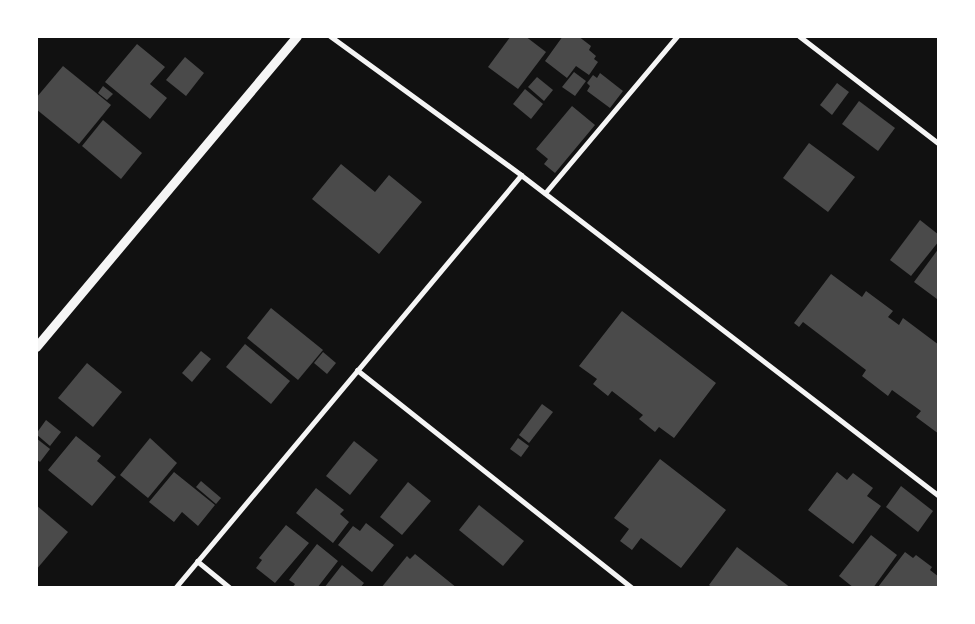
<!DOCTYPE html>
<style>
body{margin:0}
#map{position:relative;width:975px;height:624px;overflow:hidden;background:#111;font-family:"Exo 2",sans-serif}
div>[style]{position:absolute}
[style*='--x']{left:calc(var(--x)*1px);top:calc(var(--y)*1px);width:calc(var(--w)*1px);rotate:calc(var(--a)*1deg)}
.building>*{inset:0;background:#4a4a4a}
.minor>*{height:5px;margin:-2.5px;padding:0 2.5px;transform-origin:2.5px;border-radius:2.5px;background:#f5f5f5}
.tertiary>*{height:9px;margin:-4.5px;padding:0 4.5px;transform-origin:4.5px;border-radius:4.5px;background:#f5f5f5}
span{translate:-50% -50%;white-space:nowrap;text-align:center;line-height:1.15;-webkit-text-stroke:4px #fff;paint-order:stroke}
.frame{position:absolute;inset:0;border:38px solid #fff;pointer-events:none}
</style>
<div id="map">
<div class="building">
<i style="clip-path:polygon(511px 36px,525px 36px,546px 52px,518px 89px,488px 67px)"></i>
<i style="clip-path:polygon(563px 36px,578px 36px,591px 46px,589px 50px,596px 56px,594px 59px,598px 62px,589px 75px,576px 66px,567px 78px,545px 61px)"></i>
<i style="clip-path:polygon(137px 44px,165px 67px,150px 84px,167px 98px,150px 119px,105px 82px)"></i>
<i style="clip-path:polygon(185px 57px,204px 73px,186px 96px,166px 80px)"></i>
<i style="clip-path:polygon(63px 66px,111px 105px,79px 144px,36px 109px,36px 98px)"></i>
<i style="clip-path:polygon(574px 72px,586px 81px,575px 96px,562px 87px)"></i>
<i style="clip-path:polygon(600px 73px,623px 91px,610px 108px,587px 91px,590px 86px,587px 83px,593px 75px,597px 78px)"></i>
<i style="clip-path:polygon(537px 77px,553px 90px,544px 101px,528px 87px)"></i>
<i style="clip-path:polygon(837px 83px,849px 92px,832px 115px,820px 105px)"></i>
<i style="clip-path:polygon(103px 86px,113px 94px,107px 100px,98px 93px)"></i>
<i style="clip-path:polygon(525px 89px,543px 104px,531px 119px,513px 104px)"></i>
<i style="clip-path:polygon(859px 101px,895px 128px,878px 151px,842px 124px)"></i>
<i style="clip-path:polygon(572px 106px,595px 125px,555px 173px,544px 164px,548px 159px,536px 149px)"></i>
<i style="clip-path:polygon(103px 120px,142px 153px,121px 179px,82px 146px)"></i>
<i style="clip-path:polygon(809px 143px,855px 177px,828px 212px,783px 178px)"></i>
<i style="clip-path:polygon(341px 164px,375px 192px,389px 175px,422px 202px,379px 254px,312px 199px)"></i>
<i style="clip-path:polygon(920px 220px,939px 235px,939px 241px,911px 276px,890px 260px)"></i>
<i style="clip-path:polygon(939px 248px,939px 296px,937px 299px,914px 282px)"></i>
<i style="clip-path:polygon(831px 274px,862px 297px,866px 291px,893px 311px,888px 317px,899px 325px,903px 318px,939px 345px,939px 434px,916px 417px,921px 411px,892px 390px,888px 396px,862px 376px,866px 370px,803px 322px,799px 327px,794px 323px)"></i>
<i style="clip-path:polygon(271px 308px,323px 350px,298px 380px,247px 338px)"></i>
<i style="clip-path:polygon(622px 311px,716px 383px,674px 438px,659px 427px,655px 432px,639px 419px,643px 415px,612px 391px,608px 396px,593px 384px,597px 379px,579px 366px)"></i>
<i style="clip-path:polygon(245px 344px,290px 381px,271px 404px,226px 367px)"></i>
<i style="clip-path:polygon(201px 351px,211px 359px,192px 382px,182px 373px)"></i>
<i style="clip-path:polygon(323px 352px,336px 363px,327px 374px,314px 363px)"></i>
<i style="clip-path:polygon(87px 363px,122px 392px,93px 427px,58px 398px)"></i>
<i style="clip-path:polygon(542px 404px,553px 412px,529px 443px,519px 435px)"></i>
<i style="clip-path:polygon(46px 420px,61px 432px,50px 446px,36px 434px)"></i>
<i style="clip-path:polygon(76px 436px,101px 456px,97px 461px,116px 477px,92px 506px,48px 470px)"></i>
<i style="clip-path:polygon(36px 438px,50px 449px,40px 462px,36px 459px)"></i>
<i style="clip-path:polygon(150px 438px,177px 463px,148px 498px,120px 475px)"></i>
<i style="clip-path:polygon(518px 438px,529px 446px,521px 457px,510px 449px)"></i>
<i style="clip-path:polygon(354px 441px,378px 460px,350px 495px,326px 476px)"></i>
<i style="clip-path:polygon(660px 459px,726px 510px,681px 568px,641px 538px,632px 550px,620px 541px,629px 529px,614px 518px)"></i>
<i style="clip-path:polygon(174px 472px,215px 505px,198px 526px,182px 512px,174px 522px,149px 502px)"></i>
<i style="clip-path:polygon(837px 472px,847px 480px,853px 473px,873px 488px,867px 496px,881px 506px,853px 544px,808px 510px)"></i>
<i style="clip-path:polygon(201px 481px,221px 498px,216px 504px,196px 487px)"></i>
<i style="clip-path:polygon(408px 482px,431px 501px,402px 535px,380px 517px)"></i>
<i style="clip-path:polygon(901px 486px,933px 511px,918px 532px,886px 507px)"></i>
<i style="clip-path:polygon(316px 488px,344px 510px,340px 514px,349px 522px,333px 543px,296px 513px)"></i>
<i style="clip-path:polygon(36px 505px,68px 532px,36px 570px)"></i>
<i style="clip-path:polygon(479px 505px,524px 541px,503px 566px,459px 530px)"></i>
<i style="clip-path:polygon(366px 523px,394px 545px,372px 572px,338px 545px,353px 526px,360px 531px)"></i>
<i style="clip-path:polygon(286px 525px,309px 543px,275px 583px,256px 568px,262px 560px,259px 558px)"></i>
<i style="clip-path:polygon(871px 535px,897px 555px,873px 588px,854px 588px,839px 576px)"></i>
<i style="clip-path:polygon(317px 544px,338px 561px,317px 588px,292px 588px,295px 584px,289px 580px)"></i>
<i style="clip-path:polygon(737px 547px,791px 588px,713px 588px,709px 585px)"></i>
<i style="clip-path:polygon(905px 552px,913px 558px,916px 555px,932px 567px,930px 570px,939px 577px,939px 588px,878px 587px)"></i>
<i style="clip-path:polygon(415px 554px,457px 588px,381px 588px,407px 556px,410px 559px)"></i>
<i style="clip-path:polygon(342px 565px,364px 583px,360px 588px,324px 588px)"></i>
</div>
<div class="minor">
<i style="--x:330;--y:36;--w:236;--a:36"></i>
<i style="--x:521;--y:175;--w:527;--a:37.52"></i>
<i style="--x:799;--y:36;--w:177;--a:37.6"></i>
<i style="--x:545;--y:193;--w:205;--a:-49.9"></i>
<i style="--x:357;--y:370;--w:351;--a:38.4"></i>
<i style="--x:197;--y:561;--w:43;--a:39.3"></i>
<i style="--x:175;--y:588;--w:539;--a:-50.04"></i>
</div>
<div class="tertiary">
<i style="--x:36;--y:347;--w:406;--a:-50"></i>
</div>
<div class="frame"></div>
</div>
